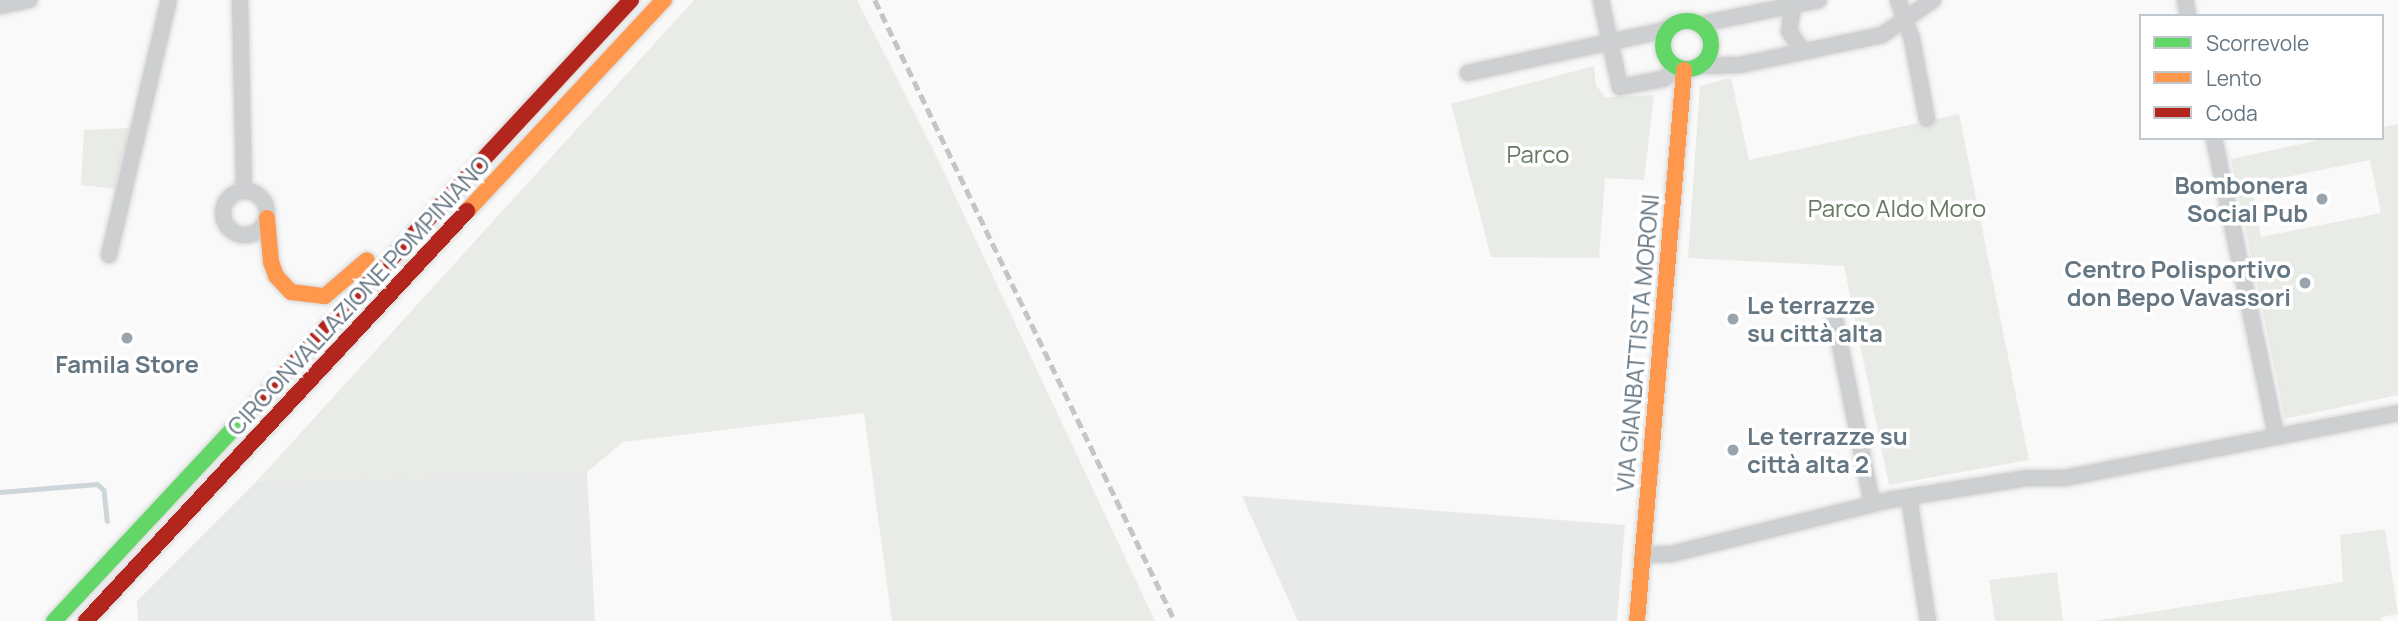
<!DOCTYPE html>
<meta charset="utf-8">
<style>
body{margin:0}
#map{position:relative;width:2398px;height:621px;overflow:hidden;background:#f9f9f9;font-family:Manrope,sans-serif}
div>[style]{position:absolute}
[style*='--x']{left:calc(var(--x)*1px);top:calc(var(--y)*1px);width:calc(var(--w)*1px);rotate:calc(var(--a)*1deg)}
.built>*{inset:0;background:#e8e9e9}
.green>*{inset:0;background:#e8ebe6}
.stream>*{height:4.5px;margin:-2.25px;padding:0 2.25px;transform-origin:2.25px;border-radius:2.25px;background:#ced6d9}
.roads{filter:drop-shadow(0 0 2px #d5d6d7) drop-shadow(0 0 2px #d5d6d7)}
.street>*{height:16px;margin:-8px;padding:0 8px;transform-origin:8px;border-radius:8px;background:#cecfd0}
.street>.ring{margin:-8px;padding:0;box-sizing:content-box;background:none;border:16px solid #cecfd0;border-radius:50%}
.fast>*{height:16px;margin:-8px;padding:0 8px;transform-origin:8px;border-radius:8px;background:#63d668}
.fast>.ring{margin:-8px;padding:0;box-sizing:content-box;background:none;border:16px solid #63d668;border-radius:50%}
.slow>*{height:16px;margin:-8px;padding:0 8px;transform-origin:8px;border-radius:8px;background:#ff974d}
.jam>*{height:16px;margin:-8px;padding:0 8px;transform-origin:8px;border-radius:8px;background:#b3261e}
.rail>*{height:4.5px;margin-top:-2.25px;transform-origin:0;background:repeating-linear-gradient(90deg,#c3c5c6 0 10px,transparent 0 15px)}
.dots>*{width:19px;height:19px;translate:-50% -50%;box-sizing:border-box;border:4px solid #fff;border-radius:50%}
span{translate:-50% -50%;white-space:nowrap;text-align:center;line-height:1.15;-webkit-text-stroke:7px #fff;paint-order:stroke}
.park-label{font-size:24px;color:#687a64}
.poi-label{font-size:24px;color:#657683;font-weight:700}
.right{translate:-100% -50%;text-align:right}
.left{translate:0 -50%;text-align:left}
.street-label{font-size:24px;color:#657683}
.legend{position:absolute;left:2139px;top:14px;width:245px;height:126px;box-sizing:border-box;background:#fff;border:2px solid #c1c8cd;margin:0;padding:9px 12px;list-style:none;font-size:21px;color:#657683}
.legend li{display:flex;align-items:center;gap:14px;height:35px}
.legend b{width:35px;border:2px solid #c1c8cd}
</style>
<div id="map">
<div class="built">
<i style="clip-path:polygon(587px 472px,595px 621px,138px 621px,137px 601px,257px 481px)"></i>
<i style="clip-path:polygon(1242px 496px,1625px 525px,1617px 621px,1298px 621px)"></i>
</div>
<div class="green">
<i style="clip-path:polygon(694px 0,857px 0,935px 153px,1155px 621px,892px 621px,864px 413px,623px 442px,587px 472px,257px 481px)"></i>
<i style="clip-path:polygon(1594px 66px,1596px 85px,1605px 97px,1654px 95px,1644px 180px,1605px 178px,1599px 258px,1491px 257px,1451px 104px)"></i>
<i style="clip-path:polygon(1731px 78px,1749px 160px,1959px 114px,2029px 460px,1889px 485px,1844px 266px,1688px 258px,1700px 86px)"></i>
<i style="clip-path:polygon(evenodd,2398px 124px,2398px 395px,2285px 419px,2231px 159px,2329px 138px,2382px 138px,2382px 127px,2398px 124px,2370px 160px,2381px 213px,2261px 237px,2251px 184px,2370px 160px)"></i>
<i style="clip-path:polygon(130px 128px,116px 189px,81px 185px,84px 130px)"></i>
<i style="clip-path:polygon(2385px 529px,2398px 614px,2381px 617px,2381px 621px,2094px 621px,2343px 582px,2340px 535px)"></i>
<i style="clip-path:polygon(2057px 572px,2063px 621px,1995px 621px,1989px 580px)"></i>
</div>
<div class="stream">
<i style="--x:0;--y:492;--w:97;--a:-4.7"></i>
<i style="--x:97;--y:484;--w:9;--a:41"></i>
<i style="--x:104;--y:490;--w:31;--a:84"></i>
</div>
<div class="roads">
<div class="street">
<i style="--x:240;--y:0;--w:190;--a:88.8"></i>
<i style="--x:1898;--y:0;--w:41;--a:70.3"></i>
<i style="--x:1912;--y:39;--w:81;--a:79.4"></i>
<i style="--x:2185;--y:0;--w:16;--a:79"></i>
<i style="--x:1793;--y:4;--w:27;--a:98"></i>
<i style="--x:1789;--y:31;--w:23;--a:56"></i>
<i style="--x:0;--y:6;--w:30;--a:-12"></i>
<i style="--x:1674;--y:24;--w:14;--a:150"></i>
<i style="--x:1662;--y:31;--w:53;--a:168.1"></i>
<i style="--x:1610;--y:42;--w:46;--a:77.5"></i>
<i style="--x:1620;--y:87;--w:44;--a:-10.5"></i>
<i style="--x:1663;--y:79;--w:19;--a:-36"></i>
<i style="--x:1700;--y:24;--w:121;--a:-11.4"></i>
<i style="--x:1699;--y:66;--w:41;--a:-1.4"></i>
<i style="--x:1740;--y:65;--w:145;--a:-11.9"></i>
<i style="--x:1882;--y:35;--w:62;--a:-34.5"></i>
<i style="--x:1468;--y:73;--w:145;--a:-12.3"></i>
<i style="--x:1610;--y:42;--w:43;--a:-102.1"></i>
<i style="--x:2214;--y:138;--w:304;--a:78.2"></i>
<i class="ring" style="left:223px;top:191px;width:28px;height:28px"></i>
<i style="--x:109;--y:255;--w:262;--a:-76.8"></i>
<i style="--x:1835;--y:320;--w:188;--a:78.6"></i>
<i style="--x:1909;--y:497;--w:125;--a:81.3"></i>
<i style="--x:1642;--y:555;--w:29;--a:-2"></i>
<i style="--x:1671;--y:554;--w:225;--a:-13.9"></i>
<i style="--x:1889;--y:500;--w:141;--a:-9"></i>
<i style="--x:2028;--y:478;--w:36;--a:0"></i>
<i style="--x:2064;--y:478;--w:340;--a:-11"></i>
</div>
<div class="fast">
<i class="ring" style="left:1663px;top:21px;width:32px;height:32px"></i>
<i style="--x:54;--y:621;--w:286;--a:-47"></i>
</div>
<div class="slow">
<i style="--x:467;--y:211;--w:289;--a:-47"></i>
<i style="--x:267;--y:218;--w:44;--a:84.8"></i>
<i style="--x:271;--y:262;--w:15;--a:70"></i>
<i style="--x:276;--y:276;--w:22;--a:47"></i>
<i style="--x:291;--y:292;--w:34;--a:7"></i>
<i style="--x:325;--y:296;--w:55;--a:-40.6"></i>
<i style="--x:1637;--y:621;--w:553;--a:-85.12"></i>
</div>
<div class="jam">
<i style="--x:249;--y:412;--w:562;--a:-47.16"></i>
<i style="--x:86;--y:621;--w:560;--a:-47.1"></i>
</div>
</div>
<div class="rail">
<i style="--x:875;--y:0;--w:690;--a:64.22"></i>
</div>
<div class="dots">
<i style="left:2322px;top:199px;background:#99a4ac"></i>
<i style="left:2305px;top:283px;background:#99a4ac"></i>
<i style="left:1733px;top:319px;background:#99a4ac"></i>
<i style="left:127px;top:338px;background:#99a4ac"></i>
<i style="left:1733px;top:450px;background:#99a4ac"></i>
</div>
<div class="park-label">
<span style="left:1538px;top:154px">Parco</span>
<span style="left:1897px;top:208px">Parco Aldo Moro</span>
</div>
<div class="poi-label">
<span class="right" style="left:2308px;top:199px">Bombonera<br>Social Pub</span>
<span class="right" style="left:2291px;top:283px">Centro Polisportivo<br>don Bepo Vavassori</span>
<span class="left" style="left:1747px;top:319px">Le terrazze<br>su città alta</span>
<span style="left:127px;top:364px">Famila Store</span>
<span class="left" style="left:1747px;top:450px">Le terrazze su<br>città alta 2</span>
</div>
<div class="street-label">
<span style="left:358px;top:295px;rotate:-47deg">CIRCONVALLAZIONE POMPINIANO</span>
<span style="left:1637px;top:343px;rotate:-85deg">VIA GIANBATTISTA MORONI</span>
</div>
<ul class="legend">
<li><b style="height:9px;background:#63d668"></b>Scorrevole</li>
<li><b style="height:9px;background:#ff974d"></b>Lento</li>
<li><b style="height:9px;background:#b3261e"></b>Coda</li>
</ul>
</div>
